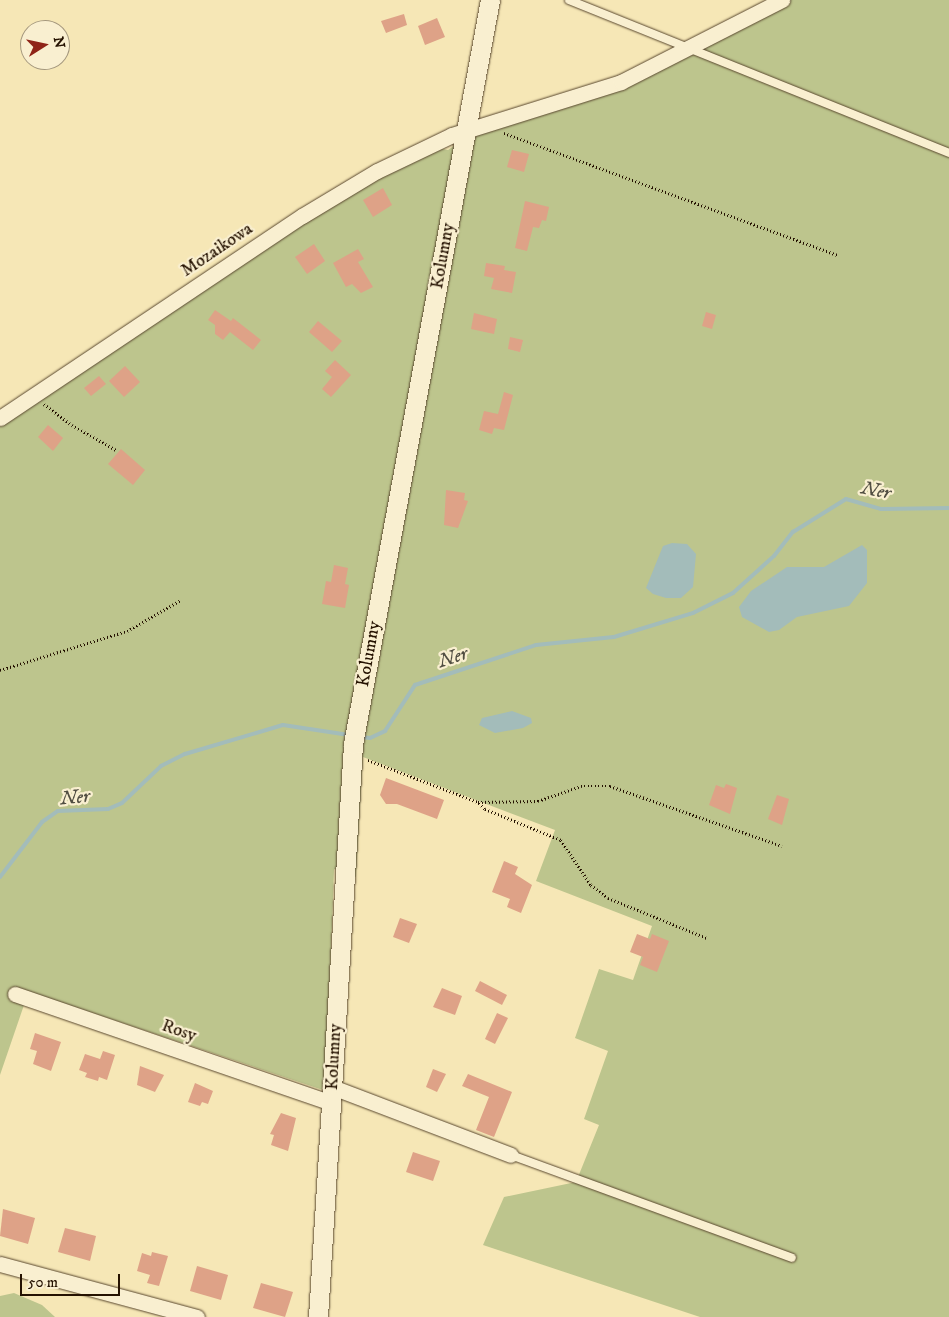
<!DOCTYPE html>
<style>
body{margin:0}
#map{position:relative;width:949px;height:1317px;overflow:hidden;background:#f6e7b6;font-family:"IM FELL DW Pica",serif}
div>[style]{position:absolute}
[style*='--x']{left:calc(var(--x)*1px);top:calc(var(--y)*1px);width:calc(var(--w)*1px);rotate:calc(var(--a)*1deg)}
.green>*{inset:0;background:#bdc58d}
.water>*{inset:0;background:#a3bcba}
.stream>*{height:4px;margin:-2px;padding:0 2px;transform-origin:2px;border-radius:2px;background:#a3bcba}
.building>*{inset:0;background:#dea287}
.path>*{height:2.5px;margin-top:-1.25px;transform-origin:0;background:repeating-linear-gradient(90deg,#251201 0 1px,transparent 0 3.5px)}
.roads{filter:drop-shadow(0 0 1px #59472e) drop-shadow(0 0 1px #59472e)}
.service>*{height:8px;margin:-4px;padding:0 4px;transform-origin:4px;border-radius:4px;background:#f9efd0}
.minor>*{height:15px;margin:-7.5px;padding:0 7.5px;transform-origin:7.5px;border-radius:7.5px;background:#f9efd0}
.tertiary>*{height:19px;margin:-9.5px;padding:0 9.5px;transform-origin:9.5px;border-radius:9.5px;background:#f9efd0}
span{translate:-50% -50%;white-space:nowrap;text-align:center;line-height:1.15;-webkit-text-stroke:4.5px #f9efd0;paint-order:stroke}
.street-label{font-size:18px;color:#251201}
.water-label{font-size:19px;color:#514e42;font-style:italic}
.north{position:absolute;left:20px;top:20px;width:50px;height:50px;box-sizing:border-box;background:#f9efd0;border:1px solid #a4977d;border-radius:50%;rotate:80deg;font-size:14px;font-weight:700;line-height:20px;text-align:center;color:#251201}
.north::after{content:'';display:block;margin:auto;width:18px;height:22px;background:#8f2418;clip-path:polygon(50% 0,100% 100%,50% 72%,0 100%)}
.scale{position:absolute;left:20px;top:1274px;width:100px;height:22px;box-sizing:border-box;border:2px solid #251201;border-top:0;padding-left:6px;font-size:15px;line-height:18px;white-space:nowrap;color:#251201;-webkit-text-stroke:4px #f9efd0;paint-order:stroke}
</style>
<div id="map">
<div class="green">
<i style="clip-path:polygon(787px 0,949px 0,949px 1317px,700px 1317px,483px 1245px,504px 1197px,576px 1182px,599px 1125px,584px 1119px,608px 1051px,575px 1038px,599px 969px,633px 980px,652px 926px,536px 881px,555px 830px,363px 757px,356px 877px,334px 869px,326px 1091px,54px 1000px,24px 1005px,0 1075px,0 425px,286px 234px,402px 164px,438px 148px,448px 150px,482px 126px,600px 92px)"></i>
<i style="clip-path:polygon(14px 1293px,42px 1305px,55px 1317px,0 1317px,0 1296px)"></i>
</div>
<div class="water">
<i style="clip-path:polygon(672px 543px,687px 544px,696px 554px,693px 587px,681px 598px,666px 598px,653px 594px,646px 588px,663px 546px)"></i>
<i style="clip-path:polygon(862px 545px,867px 550px,867px 583px,849px 606px,797px 617px,779px 630px,769px 632px,742px 617px,739px 607px,751px 591px,787px 567px,824px 567px)"></i>
<i style="clip-path:polygon(512px 711px,531px 718px,532px 723px,523px 728px,495px 733px,479px 725px,482px 718px)"></i>
</div>
<div class="stream">
<i style="--x:361;--y:737;--w:9;--a:6"></i>
<i style="--x:370;--y:738;--w:17;--a:-25"></i>
<i style="--x:385;--y:731;--w:55;--a:-56.9"></i>
<i style="--x:415;--y:685;--w:127;--a:-18.3"></i>
<i style="--x:536;--y:645;--w:78;--a:-5.9"></i>
<i style="--x:614;--y:637;--w:83;--a:-16.9"></i>
<i style="--x:693;--y:613;--w:45;--a:-26.6"></i>
<i style="--x:733;--y:593;--w:55;--a:-42.1"></i>
<i style="--x:774;--y:556;--w:31;--a:-52"></i>
<i style="--x:793;--y:532;--w:62;--a:-31.9"></i>
<i style="--x:846;--y:499;--w:36;--a:16"></i>
<i style="--x:881;--y:509;--w:68;--a:-0.8"></i>
<i style="--x:0;--y:877;--w:69;--a:-52.6"></i>
<i style="--x:42;--y:822;--w:19;--a:-35"></i>
<i style="--x:58;--y:811;--w:50;--a:-2.3"></i>
<i style="--x:108;--y:809;--w:15;--a:-23"></i>
<i style="--x:122;--y:803;--w:54;--a:-43.5"></i>
<i style="--x:161;--y:766;--w:27;--a:-27"></i>
<i style="--x:185;--y:754;--w:102;--a:-16.5"></i>
<i style="--x:283;--y:725;--w:67;--a:8.6"></i>
</div>
<div class="building">
<i style="clip-path:polygon(404px 14px,407px 25px,386px 33px,381px 21px)"></i>
<i style="clip-path:polygon(437px 18px,445px 37px,425px 45px,418px 26px)"></i>
<i style="clip-path:polygon(512px 150px,529px 154px,524px 172px,507px 167px)"></i>
<i style="clip-path:polygon(383px 188px,392px 205px,373px 217px,363px 200px)"></i>
<i style="clip-path:polygon(525px 201px,549px 207px,546px 221px,542px 220px,539px 228px,533px 227px,527px 251px,515px 248px)"></i>
<i style="clip-path:polygon(314px 244px,325px 261px,307px 274px,295px 257px)"></i>
<i style="clip-path:polygon(358px 249px,364px 259px,358px 262px,373px 287px,361px 293px,352px 284px,346px 287px,333px 263px)"></i>
<i style="clip-path:polygon(486px 263px,505px 266px,504px 270px,516px 272px,512px 293px,491px 289px,494px 278px,484px 276px)"></i>
<i style="clip-path:polygon(215px 310px,231px 321px,233px 318px,261px 340px,253px 350px,230px 332px,223px 340px,215px 334px,215px 325px,208px 320px)"></i>
<i style="clip-path:polygon(706px 312px,716px 315px,712px 329px,702px 326px)"></i>
<i style="clip-path:polygon(474px 313px,497px 319px,494px 334px,471px 329px)"></i>
<i style="clip-path:polygon(318px 321px,342px 341px,332px 352px,309px 332px)"></i>
<i style="clip-path:polygon(510px 337px,523px 340px,520px 352px,508px 349px)"></i>
<i style="clip-path:polygon(335px 360px,351px 375px,331px 397px,322px 389px,332px 377px,325px 371px)"></i>
<i style="clip-path:polygon(125px 366px,140px 382px,124px 397px,109px 381px)"></i>
<i style="clip-path:polygon(99px 376px,106px 384px,91px 396px,84px 388px)"></i>
<i style="clip-path:polygon(504px 392px,513px 395px,504px 430px,494px 428px,492px 434px,479px 430px,484px 411px,498px 414px)"></i>
<i style="clip-path:polygon(48px 425px,63px 438px,53px 451px,38px 437px)"></i>
<i style="clip-path:polygon(121px 449px,145px 470px,133px 485px,108px 464px)"></i>
<i style="clip-path:polygon(446px 490px,465px 493px,464px 500px,468px 501px,458px 528px,444px 525px)"></i>
<i style="clip-path:polygon(334px 565px,348px 568px,345px 584px,349px 585px,345px 608px,322px 604px,326px 581px,331px 582px)"></i>
<i style="clip-path:polygon(386px 778px,444px 800px,437px 819px,397px 804px,386px 804px,380px 795px)"></i>
<i style="clip-path:polygon(726px 784px,737px 788px,730px 814px,709px 805px,716px 785px,724px 788px)"></i>
<i style="clip-path:polygon(777px 795px,789px 799px,782px 825px,768px 819px)"></i>
<i style="clip-path:polygon(504px 861px,518px 867px,515px 874px,532px 885px,521px 913px,507px 907px,510px 899px,492px 892px)"></i>
<i style="clip-path:polygon(400px 918px,417px 924px,409px 943px,393px 937px)"></i>
<i style="clip-path:polygon(637px 934px,650px 939px,652px 934px,669px 941px,657px 972px,640px 965px,643px 957px,630px 952px)"></i>
<i style="clip-path:polygon(480px 981px,507px 995px,502px 1005px,475px 991px)"></i>
<i style="clip-path:polygon(442px 988px,462px 996px,455px 1015px,433px 1007px)"></i>
<i style="clip-path:polygon(497px 1013px,508px 1018px,495px 1044px,485px 1039px)"></i>
<i style="clip-path:polygon(35px 1033px,61px 1042px,51px 1071px,33px 1064px,37px 1051px,30px 1049px)"></i>
<i style="clip-path:polygon(103px 1051px,115px 1055px,107px 1080px,99px 1077px,98px 1081px,85px 1077px,87px 1073px,79px 1070px,85px 1054px,100px 1059px)"></i>
<i style="clip-path:polygon(140px 1066px,164px 1075px,155px 1092px,137px 1085px)"></i>
<i style="clip-path:polygon(433px 1069px,446px 1074px,437px 1092px,426px 1087px)"></i>
<i style="clip-path:polygon(468px 1074px,512px 1092px,494px 1137px,476px 1130px,489px 1097px,462px 1086px)"></i>
<i style="clip-path:polygon(195px 1083px,213px 1091px,208px 1104px,202px 1102px,200px 1106px,188px 1102px)"></i>
<i style="clip-path:polygon(281px 1113px,296px 1118px,288px 1151px,271px 1145px,274px 1135px,270px 1134px)"></i>
<i style="clip-path:polygon(413px 1152px,440px 1161px,433px 1181px,406px 1172px)"></i>
<i style="clip-path:polygon(3px 1209px,35px 1218px,28px 1244px,0 1236px)"></i>
<i style="clip-path:polygon(65px 1228px,96px 1236px,90px 1261px,58px 1252px)"></i>
<i style="clip-path:polygon(152px 1252px,168px 1256px,159px 1286px,147px 1283px,150px 1275px,137px 1271px,142px 1253px,151px 1256px)"></i>
<i style="clip-path:polygon(197px 1266px,228px 1275px,221px 1300px,190px 1291px)"></i>
<i style="clip-path:polygon(261px 1283px,293px 1292px,285px 1317px,253px 1308px)"></i>
</div>
<div class="path">
<i style="--x:504;--y:133;--w:355;--a:20.1"></i>
<i style="--x:44;--y:404;--w:35;--a:37"></i>
<i style="--x:72;--y:425;--w:51;--a:29.6"></i>
<i style="--x:0;--y:670;--w:133;--a:-17.1"></i>
<i style="--x:127;--y:631;--w:62;--a:-29.9"></i>
<i style="--x:368;--y:760;--w:118;--a:20.9"></i>
<i style="--x:478;--y:802;--w:60;--a:-1"></i>
<i style="--x:538;--y:801;--w:46;--a:-19.2"></i>
<i style="--x:581;--y:786;--w:29;--a:0"></i>
<i style="--x:610;--y:786;--w:182;--a:19.2"></i>
<i style="--x:479;--y:803;--w:8;--a:45"></i>
<i style="--x:485;--y:809;--w:82;--a:22.2"></i>
<i style="--x:561;--y:840;--w:54;--a:56.3"></i>
<i style="--x:591;--y:885;--w:21;--a:37"></i>
<i style="--x:608;--y:898;--w:107;--a:22"></i>
</div>
<div class="roads">
<div class="service">
<i style="--x:569;--y:0;--w:410;--a:21.9"></i>
<i style="--x:511;--y:1155;--w:299;--a:20.1"></i>
</div>
<div class="minor">
<i style="--x:0;--y:418;--w:363;--a:-33.8"></i>
<i style="--x:302;--y:216;--w:87;--a:-31"></i>
<i style="--x:377;--y:171;--w:83;--a:-25.6"></i>
<i style="--x:452;--y:135;--w:177;--a:-17.4"></i>
<i style="--x:621;--y:82;--w:181;--a:-27"></i>
<i style="--x:15;--y:994;--w:334;--a:19"></i>
<i style="--x:332;--y:1087;--w:191;--a:20.8"></i>
<i style="--x:0;--y:1264;--w:204;--a:15.1"></i>
</div>
<div class="tertiary">
<i style="--x:318;--y:1317;--w:574;--a:-86.5"></i>
<i style="--x:353;--y:744;--w:757;--a:-79.57"></i>
</div>
</div>
<div class="street-label">
<span style="left:217px;top:250px;rotate:-34deg">Mozaikowa</span>
<span style="left:443px;top:256px;rotate:-80deg">Kolumny</span>
<span style="left:369px;top:654px;rotate:-80deg">Kolumny</span>
<span style="left:179px;top:1031px;rotate:19deg">Rosy</span>
<span style="left:334px;top:1057px;rotate:-87deg">Kolumny</span>
</div>
<div class="water-label">
<span style="left:876px;top:491px;rotate:11deg">Ner</span>
<span style="left:453px;top:658px;rotate:-18deg">Ner</span>
<span style="left:75px;top:798px;rotate:-6deg">Ner</span>
</div>
<div class="north">N</div>
<div class="scale">50 m</div>
</div>
